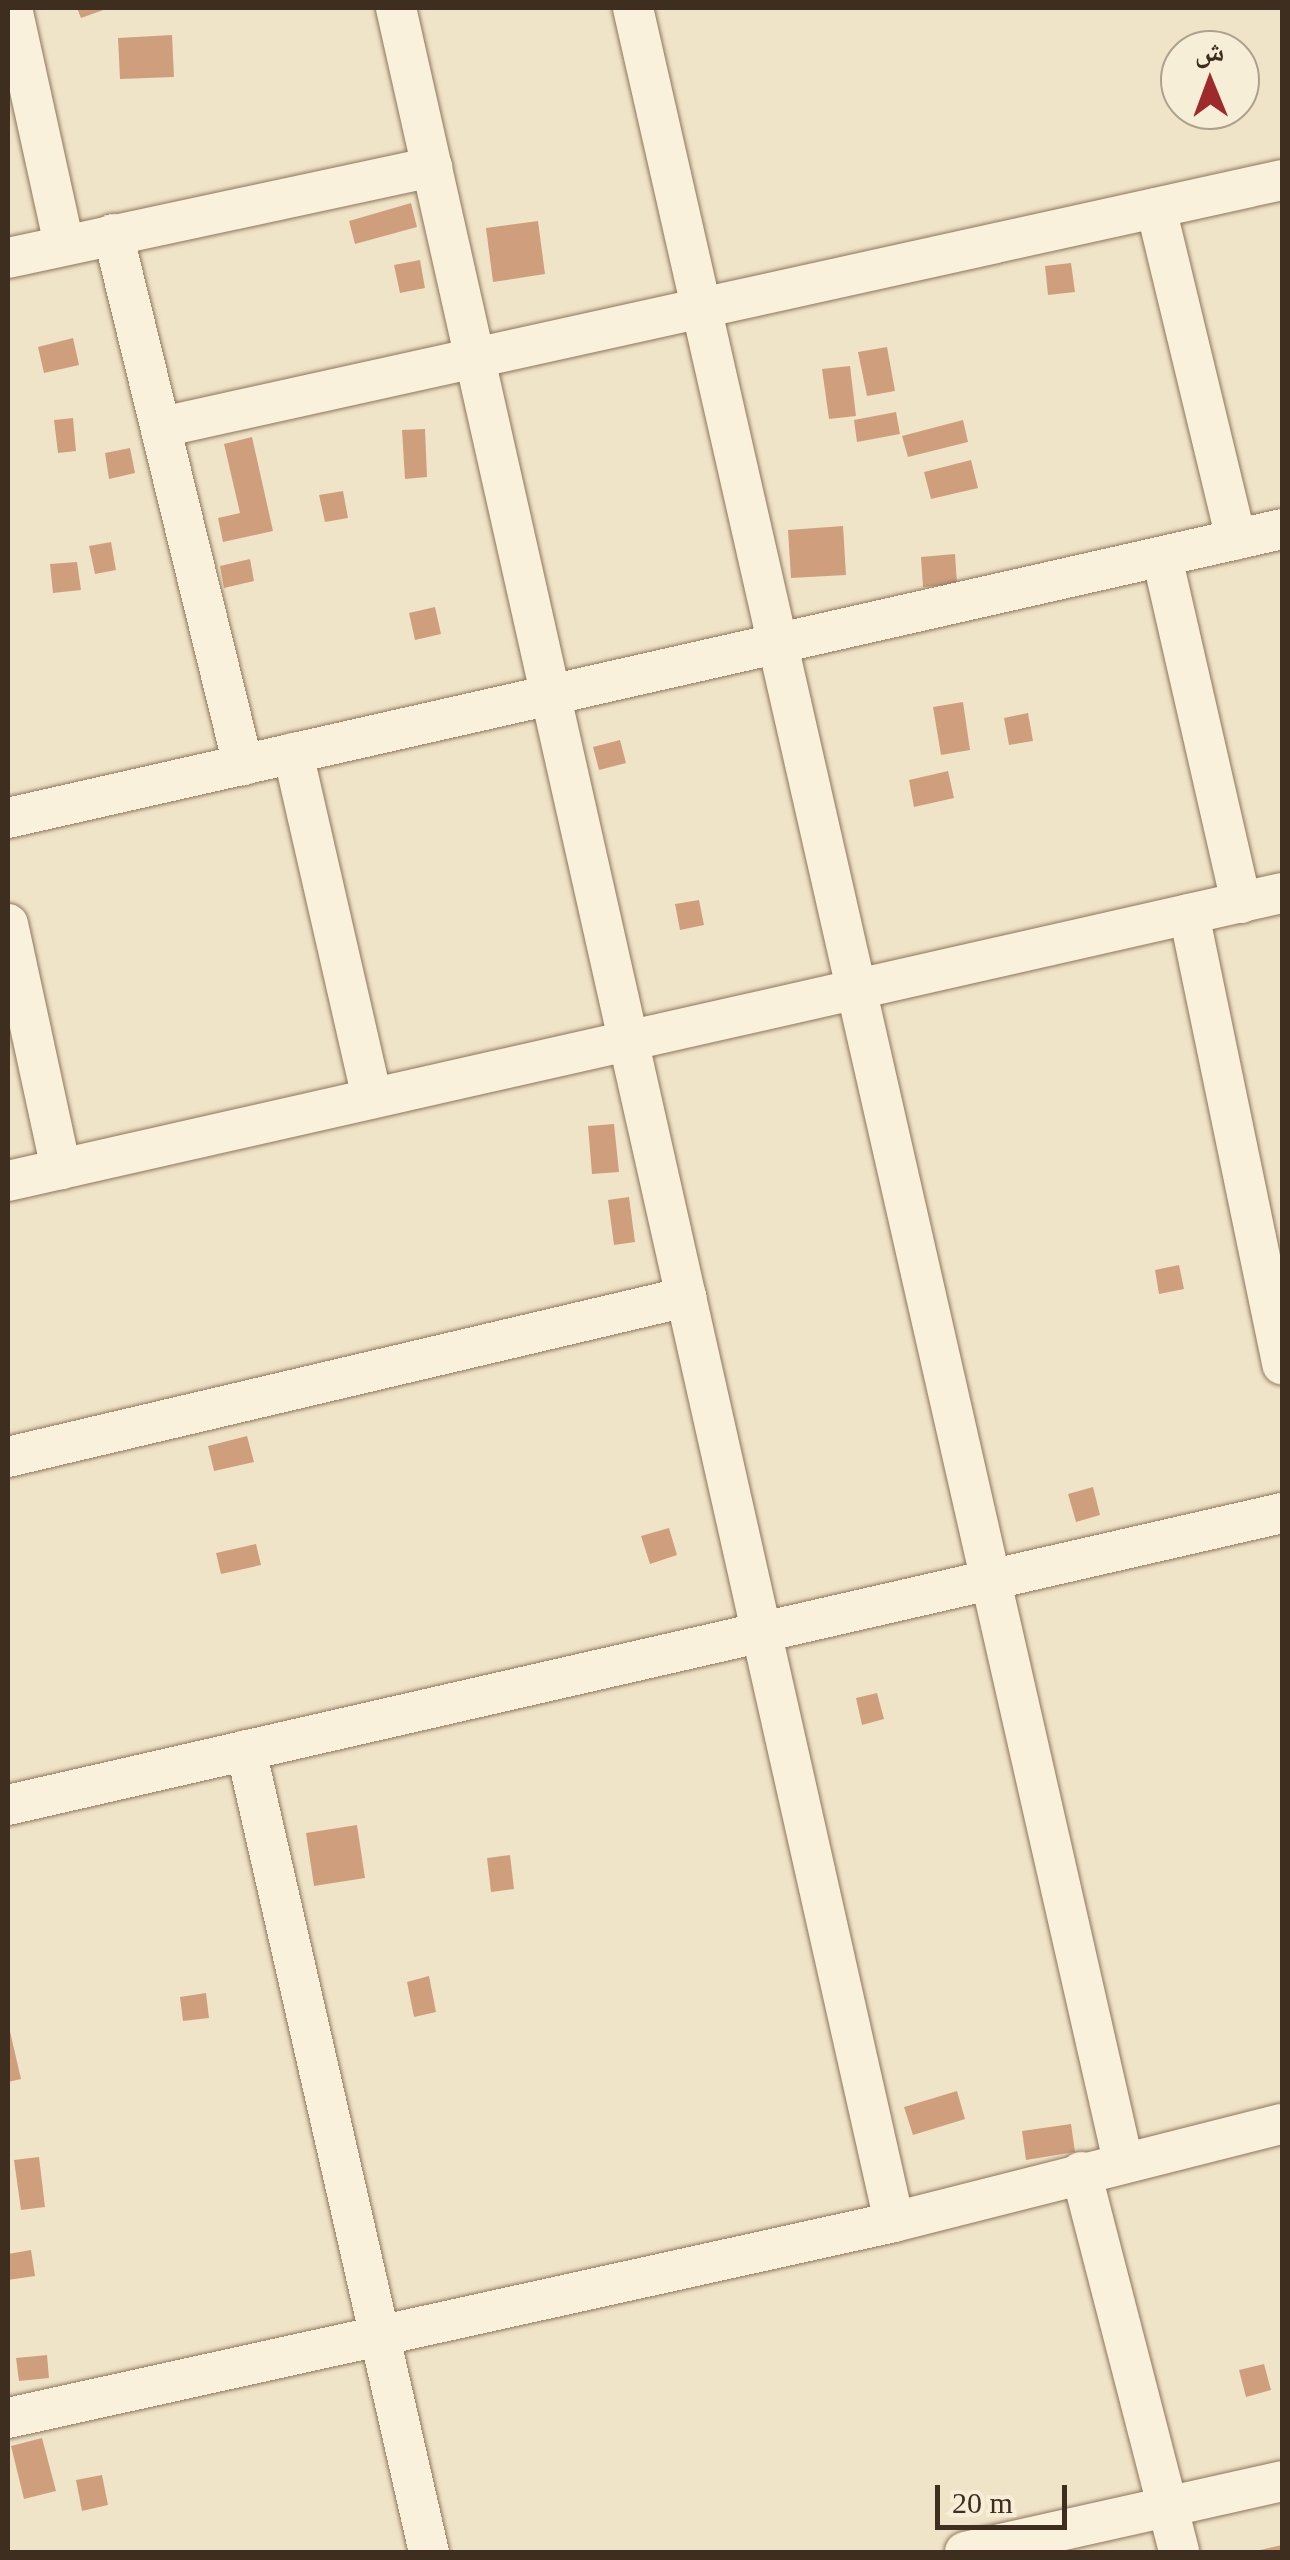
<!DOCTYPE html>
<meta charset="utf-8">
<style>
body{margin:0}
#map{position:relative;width:1290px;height:2560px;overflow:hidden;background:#f0e4c8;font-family:"Times New Roman","Noto Naskh Arabic",serif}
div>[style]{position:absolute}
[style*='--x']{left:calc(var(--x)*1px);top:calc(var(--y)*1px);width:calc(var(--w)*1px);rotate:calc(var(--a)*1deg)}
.building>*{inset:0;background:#cf9f7d}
.roads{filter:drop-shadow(0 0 2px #8d765c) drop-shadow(0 0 2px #8d765c)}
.minor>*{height:40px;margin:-20px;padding:0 20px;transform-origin:20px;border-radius:20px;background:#faf1dc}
span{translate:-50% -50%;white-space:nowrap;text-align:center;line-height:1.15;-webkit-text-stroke:8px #f7eed8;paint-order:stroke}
.frame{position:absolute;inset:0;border:10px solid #3d2e20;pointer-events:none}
.north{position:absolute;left:1160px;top:30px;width:100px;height:100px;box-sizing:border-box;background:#f7eed8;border:2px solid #ada18e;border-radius:50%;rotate:359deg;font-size:28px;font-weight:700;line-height:40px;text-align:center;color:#3d2e20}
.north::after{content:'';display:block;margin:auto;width:35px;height:45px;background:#9e2a2b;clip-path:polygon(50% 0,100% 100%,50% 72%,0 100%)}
.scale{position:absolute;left:935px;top:2485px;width:132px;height:45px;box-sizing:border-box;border:5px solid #3d2e20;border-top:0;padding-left:12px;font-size:30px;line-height:35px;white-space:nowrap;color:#3d2e20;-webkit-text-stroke:8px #f7eed8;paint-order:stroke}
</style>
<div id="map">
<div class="building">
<i style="clip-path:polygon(77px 8px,109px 8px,81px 18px)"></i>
<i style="clip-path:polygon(172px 35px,174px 77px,120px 79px,118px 38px)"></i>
<i style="clip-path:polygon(411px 203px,417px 227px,355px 244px,349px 221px)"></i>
<i style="clip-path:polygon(538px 221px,545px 274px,493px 282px,486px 228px)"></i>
<i style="clip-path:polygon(420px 260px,425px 288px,400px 293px,394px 265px)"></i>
<i style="clip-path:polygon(1071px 263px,1075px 292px,1048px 295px,1045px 266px)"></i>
<i style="clip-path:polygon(73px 338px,79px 365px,44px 373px,38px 347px)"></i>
<i style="clip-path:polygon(887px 347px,895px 391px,867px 396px,858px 352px)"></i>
<i style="clip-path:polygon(850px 366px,856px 416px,829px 419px,822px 369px)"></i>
<i style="clip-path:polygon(896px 412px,900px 434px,857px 442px,854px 420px)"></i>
<i style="clip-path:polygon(73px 418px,76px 451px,58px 453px,54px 420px)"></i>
<i style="clip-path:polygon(963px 420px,968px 442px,908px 457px,902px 436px)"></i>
<i style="clip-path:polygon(425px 429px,427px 477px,405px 479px,402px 430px)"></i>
<i style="clip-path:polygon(252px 437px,273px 531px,223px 542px,218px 518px,240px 513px,224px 444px)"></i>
<i style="clip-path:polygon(130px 448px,135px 473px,109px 479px,105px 453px)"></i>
<i style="clip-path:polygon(971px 460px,978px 488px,931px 499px,924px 472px)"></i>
<i style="clip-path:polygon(343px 491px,348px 518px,325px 522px,319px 495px)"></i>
<i style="clip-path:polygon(843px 526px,846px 575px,791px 578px,788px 530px)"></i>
<i style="clip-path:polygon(111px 542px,116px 570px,95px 574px,89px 546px)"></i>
<i style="clip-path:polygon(955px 554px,957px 584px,923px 587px,921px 557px)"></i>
<i style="clip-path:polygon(250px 559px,254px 581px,224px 588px,220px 566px)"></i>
<i style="clip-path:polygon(77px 562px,81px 590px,53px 593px,50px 564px)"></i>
<i style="clip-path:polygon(435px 607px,441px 634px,415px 640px,409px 613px)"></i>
<i style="clip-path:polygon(963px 702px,970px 750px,941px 755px,933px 707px)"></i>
<i style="clip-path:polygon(1028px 713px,1033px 741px,1009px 745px,1004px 718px)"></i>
<i style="clip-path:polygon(620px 740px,626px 763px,599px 770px,593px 747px)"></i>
<i style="clip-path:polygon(948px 771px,954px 798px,914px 807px,909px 780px)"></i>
<i style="clip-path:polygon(699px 900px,704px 925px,680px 930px,675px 904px)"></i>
<i style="clip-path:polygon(614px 1124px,619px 1172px,592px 1174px,588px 1126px)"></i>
<i style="clip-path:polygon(629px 1197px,635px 1242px,614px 1245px,608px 1200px)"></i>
<i style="clip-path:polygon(1179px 1265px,1184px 1289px,1159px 1294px,1155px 1270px)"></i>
<i style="clip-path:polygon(247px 1436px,254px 1462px,214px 1471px,208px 1446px)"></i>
<i style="clip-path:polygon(1093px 1487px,1100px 1515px,1076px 1522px,1068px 1494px)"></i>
<i style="clip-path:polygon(669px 1528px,677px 1555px,650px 1564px,641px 1536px)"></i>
<i style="clip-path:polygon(256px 1544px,261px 1565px,221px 1574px,216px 1553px)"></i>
<i style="clip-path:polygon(877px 1693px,884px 1719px,862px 1725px,856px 1698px)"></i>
<i style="clip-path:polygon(357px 1825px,365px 1878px,314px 1886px,306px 1833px)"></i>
<i style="clip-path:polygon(510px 1855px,514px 1889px,491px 1892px,487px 1858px)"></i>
<i style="clip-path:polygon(429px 1976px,436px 2012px,414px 2017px,407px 1982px)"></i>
<i style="clip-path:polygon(206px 1993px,209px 2018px,183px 2021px,180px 1997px)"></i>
<i style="clip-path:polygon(9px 2027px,21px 2079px,8px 2082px,8px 2028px)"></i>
<i style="clip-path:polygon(957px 2091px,965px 2119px,913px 2135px,904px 2107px)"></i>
<i style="clip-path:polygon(1071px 2124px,1075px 2152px,1026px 2160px,1022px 2131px)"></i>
<i style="clip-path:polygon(39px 2157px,45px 2207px,21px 2210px,14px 2160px)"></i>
<i style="clip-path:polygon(31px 2250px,35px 2276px,8px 2280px,8px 2254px)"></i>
<i style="clip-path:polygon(47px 2355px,49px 2378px,19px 2381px,16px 2358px)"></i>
<i style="clip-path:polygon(1264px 2364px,1271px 2390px,1246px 2397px,1239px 2370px)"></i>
<i style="clip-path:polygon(42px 2438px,56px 2491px,24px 2499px,11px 2446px)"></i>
<i style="clip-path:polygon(102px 2475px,108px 2505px,82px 2511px,76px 2480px)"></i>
<i style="clip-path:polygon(1282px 2545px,1282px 2552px,1256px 2552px,1256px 2551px)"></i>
</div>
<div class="roads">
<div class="minor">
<i style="--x:12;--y:8;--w:243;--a:77.6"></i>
<i style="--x:396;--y:8;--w:2269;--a:77.32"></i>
<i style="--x:633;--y:8;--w:2209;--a:77.18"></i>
<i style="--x:1156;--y:208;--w:341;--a:76.4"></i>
<i style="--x:113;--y:234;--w:547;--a:76.24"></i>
<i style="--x:8;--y:258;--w:434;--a:-12.1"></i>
<i style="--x:162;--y:427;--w:1147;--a:-12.44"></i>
<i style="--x:1162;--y:557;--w:355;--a:77.1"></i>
<i style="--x:293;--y:753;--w:353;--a:77.1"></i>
<i style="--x:8;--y:818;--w:1306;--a:-12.78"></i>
<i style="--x:1189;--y:914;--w:460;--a:78.3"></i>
<i style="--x:8;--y:924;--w:251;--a:77.8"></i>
<i style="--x:8;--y:1181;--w:1306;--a:-12.74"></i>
<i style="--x:8;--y:1457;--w:697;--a:-13.28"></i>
<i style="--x:246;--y:1750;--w:823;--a:77.15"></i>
<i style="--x:8;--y:1805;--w:1307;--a:-12.91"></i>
<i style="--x:1081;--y:2172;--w:392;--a:75.5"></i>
<i style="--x:8;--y:2418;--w:907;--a:-12.47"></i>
<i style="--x:894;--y:2222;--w:400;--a:-14.2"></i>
<i style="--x:965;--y:2552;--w:325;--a:-12.6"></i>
</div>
</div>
<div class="frame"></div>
<div class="north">ش</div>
<div class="scale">20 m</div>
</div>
